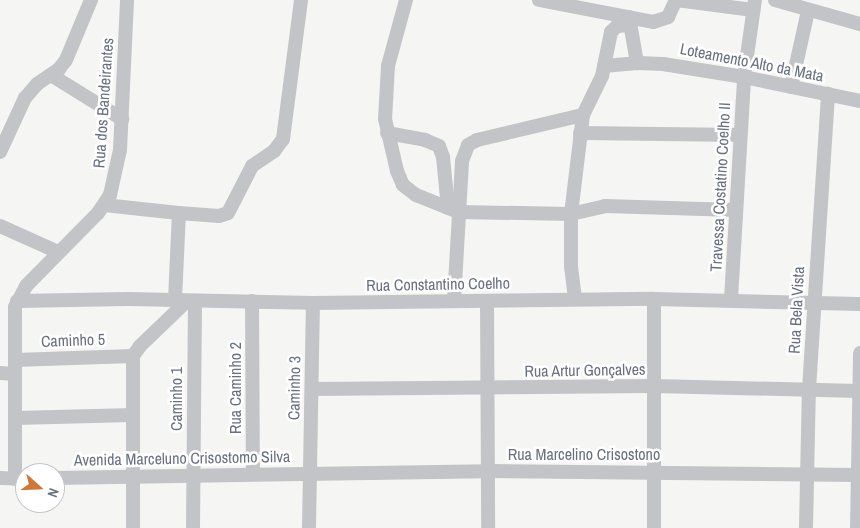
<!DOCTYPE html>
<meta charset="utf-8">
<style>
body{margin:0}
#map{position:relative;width:860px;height:528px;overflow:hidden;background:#f5f6f3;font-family:"Archivo Narrow",sans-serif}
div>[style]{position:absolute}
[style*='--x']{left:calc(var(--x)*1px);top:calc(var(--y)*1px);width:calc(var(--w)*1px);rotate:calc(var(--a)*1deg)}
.street>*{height:14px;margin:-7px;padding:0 7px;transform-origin:7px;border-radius:7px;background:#c2c4c8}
span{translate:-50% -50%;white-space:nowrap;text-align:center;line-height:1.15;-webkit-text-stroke:5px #fff;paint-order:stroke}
.street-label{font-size:16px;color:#687181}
.north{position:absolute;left:15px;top:463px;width:50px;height:50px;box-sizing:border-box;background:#fff;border:1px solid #c3c6cd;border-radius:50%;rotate:110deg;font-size:14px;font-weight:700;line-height:20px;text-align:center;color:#687181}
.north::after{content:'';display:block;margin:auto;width:18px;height:22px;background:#d07639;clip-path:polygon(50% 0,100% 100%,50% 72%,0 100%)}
</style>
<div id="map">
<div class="street">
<i style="--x:406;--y:0;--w:68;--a:105.3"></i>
<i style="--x:388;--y:66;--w:53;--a:93.2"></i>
<i style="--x:385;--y:119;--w:53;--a:77"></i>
<i style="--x:397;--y:171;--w:15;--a:67"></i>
<i style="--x:403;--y:185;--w:16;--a:38"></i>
<i style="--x:416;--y:195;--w:45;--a:22"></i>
<i style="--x:458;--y:212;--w:113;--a:1"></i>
<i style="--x:571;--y:214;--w:35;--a:-13"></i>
<i style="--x:605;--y:206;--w:130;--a:1.8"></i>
<i style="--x:539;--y:0;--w:116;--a:10.9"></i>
<i style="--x:653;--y:22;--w:16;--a:-18"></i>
<i style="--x:668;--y:17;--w:19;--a:-65"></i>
<i style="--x:676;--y:0;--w:78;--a:7.4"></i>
<i style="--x:775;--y:0;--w:88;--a:15.8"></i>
<i style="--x:629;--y:17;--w:47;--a:80.1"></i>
<i style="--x:604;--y:66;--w:33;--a:-5"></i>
<i style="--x:637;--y:63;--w:26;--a:2"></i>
<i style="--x:663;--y:64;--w:82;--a:9.1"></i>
<i style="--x:744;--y:77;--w:118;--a:11.7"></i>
<i style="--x:51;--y:75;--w:84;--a:31.8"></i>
<i style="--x:791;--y:87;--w:78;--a:-77.4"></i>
<i style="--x:387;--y:133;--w:39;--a:10"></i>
<i style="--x:425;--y:140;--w:15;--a:23"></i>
<i style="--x:439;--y:146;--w:12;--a:70"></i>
<i style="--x:443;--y:157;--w:51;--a:84.4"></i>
<i style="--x:580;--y:133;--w:160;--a:0.7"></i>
<i style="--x:0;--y:152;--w:60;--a:-65.2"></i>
<i style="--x:25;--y:98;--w:18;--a:-49"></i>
<i style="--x:37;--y:84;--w:27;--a:-34"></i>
<i style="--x:59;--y:69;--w:11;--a:-52"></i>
<i style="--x:66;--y:60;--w:65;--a:-67.4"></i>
<i style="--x:104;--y:205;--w:75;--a:6.1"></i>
<i style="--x:179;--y:213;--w:40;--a:4.3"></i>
<i style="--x:219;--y:216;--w:9;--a:-18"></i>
<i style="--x:228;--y:213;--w:53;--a:-62.9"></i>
<i style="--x:252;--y:166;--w:27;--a:-34"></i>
<i style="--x:274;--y:151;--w:15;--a:-53"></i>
<i style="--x:283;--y:139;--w:140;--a:-82.6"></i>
<i style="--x:0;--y:226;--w:64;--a:24.1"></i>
<i style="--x:575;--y:299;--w:34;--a:-97"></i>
<i style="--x:571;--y:265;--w:51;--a:-90"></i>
<i style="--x:571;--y:214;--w:100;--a:-83.1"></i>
<i style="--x:583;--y:115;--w:43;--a:-64"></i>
<i style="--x:602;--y:76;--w:45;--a:-78.4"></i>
<i style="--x:611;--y:32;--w:8;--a:-45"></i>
<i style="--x:617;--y:26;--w:13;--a:-4"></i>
<i style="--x:654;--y:299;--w:229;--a:90"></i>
<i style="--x:731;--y:299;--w:222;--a:-86.6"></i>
<i style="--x:744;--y:77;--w:78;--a:-81.9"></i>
<i style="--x:175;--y:300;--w:87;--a:-87.4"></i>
<i style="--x:17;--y:301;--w:111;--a:-1"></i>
<i style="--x:128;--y:299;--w:185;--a:1.2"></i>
<i style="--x:313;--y:303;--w:341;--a:-0.7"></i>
<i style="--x:654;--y:299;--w:206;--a:1.4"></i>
<i style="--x:252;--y:301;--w:173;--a:89.7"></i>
<i style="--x:454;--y:301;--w:140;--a:-86.7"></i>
<i style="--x:462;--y:161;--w:17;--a:-69"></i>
<i style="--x:468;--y:145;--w:10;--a:-29"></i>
<i style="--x:477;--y:140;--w:109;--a:-13.3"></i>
<i style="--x:487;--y:301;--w:227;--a:89.7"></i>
<i style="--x:15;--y:360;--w:118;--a:-1.9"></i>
<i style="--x:0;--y:373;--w:15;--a:4"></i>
<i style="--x:312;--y:389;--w:343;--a:-0.5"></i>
<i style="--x:655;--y:386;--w:203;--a:1.4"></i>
<i style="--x:15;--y:418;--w:118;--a:-1.5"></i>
<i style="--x:0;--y:478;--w:25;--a:2"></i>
<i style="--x:55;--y:478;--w:432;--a:-0.9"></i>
<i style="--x:487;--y:471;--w:373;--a:0.6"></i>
<i style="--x:15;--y:479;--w:172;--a:-90"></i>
<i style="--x:15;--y:307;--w:24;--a:-62"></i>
<i style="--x:26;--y:286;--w:103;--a:-45.4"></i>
<i style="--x:98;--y:213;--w:22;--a:-56"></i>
<i style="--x:110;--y:195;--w:46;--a:-77.5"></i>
<i style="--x:120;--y:150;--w:150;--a:-87.3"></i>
<i style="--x:133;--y:528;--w:172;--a:-90"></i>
<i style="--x:133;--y:356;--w:12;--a:-55"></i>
<i style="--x:140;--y:346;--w:65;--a:-43.8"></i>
<i style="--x:193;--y:528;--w:227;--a:-89.5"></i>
<i style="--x:309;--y:528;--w:225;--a:-89"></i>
<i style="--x:806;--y:528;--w:139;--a:-88.8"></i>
<i style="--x:809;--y:389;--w:296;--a:-86.3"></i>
<i style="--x:857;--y:528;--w:175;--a:-89"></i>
</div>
<div class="street-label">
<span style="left:752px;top:62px;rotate:11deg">Loteamento Alto da Mata</span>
<span style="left:103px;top:103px;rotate:-86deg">Rua dos Bandeirantes</span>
<span style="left:720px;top:187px;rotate:-87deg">Travessa Costatino Coelho II</span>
<span style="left:438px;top:284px;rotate:-1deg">Rua Constantino Coelho</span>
<span style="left:796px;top:310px;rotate:-87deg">Rua Bela Vista</span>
<span style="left:73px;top:340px;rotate:-2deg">Caminho 5</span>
<span style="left:585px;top:370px;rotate:-1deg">Rua Artur Gonçalves</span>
<span style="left:235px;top:388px;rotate:-90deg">Rua Caminho 2</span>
<span style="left:294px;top:388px;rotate:-89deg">Caminho 3</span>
<span style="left:176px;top:399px;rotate:-90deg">Caminho 1</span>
<span style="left:584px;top:454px">Rua Marcelino Crisostono</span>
<span style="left:182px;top:458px;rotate:-1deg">Avenida Marceluno Crisostomo Silva</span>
</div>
<div class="north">N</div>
</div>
